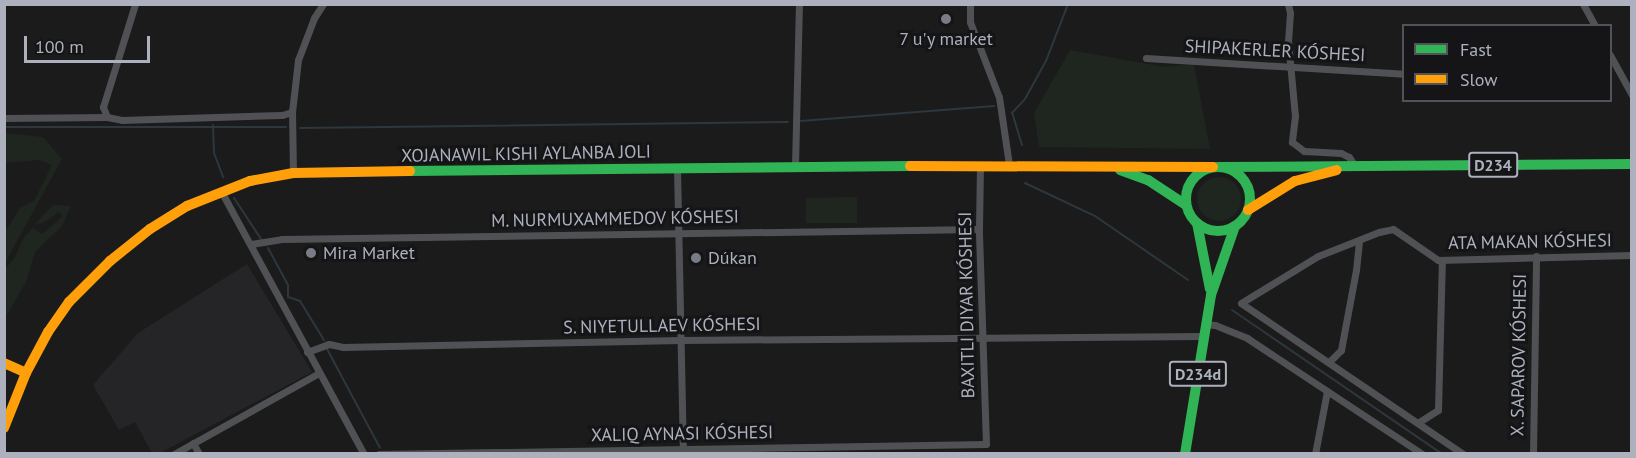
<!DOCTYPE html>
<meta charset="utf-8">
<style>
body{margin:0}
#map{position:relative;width:1636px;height:458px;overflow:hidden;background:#1b1b1b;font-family:"PT Sans",sans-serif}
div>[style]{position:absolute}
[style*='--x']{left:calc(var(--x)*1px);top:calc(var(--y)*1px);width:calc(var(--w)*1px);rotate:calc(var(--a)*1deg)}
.built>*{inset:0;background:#252528}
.green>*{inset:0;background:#1e261f}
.round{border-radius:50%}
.stream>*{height:2px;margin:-1px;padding:0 1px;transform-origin:1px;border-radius:1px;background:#2c373e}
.street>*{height:7px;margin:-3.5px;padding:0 3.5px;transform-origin:3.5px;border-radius:3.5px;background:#4f5154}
.fast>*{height:10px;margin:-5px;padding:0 5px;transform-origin:5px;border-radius:5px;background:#30b455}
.fast>.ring{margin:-5px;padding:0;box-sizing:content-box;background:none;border:10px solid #30b455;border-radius:50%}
.slow>*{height:10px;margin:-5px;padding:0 5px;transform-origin:5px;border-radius:5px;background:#ff9f0a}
.dots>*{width:16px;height:16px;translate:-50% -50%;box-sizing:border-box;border:3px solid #151517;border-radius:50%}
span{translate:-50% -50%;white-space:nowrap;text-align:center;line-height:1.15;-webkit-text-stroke:6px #151517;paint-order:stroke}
.shield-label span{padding:2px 4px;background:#151517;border:2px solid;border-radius:4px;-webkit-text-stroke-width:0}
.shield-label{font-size:16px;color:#acb1bd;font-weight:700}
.poi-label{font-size:18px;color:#acb1bd}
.left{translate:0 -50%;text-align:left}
.street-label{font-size:18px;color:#acb1bd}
.frame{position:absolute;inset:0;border:6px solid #acb1bd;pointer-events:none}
.legend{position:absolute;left:1402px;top:24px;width:210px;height:78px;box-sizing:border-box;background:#151517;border:2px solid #515359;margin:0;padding:8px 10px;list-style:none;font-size:18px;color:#acb1bd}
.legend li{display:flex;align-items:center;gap:12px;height:30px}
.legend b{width:30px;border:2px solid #515359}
.scale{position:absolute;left:24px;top:36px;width:126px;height:27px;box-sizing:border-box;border:3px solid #acb1bd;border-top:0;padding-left:8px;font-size:18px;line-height:21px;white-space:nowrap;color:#acb1bd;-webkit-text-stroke:4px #151517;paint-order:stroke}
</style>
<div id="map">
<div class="built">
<i style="clip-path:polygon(247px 264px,312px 372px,160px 453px,152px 453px,135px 422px,119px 430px,93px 385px,138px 333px)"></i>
</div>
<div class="green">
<i style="clip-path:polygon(1070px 50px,1165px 67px,1194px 64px,1210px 149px,1039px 147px,1034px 113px)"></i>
<i style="clip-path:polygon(5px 133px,43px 137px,62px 159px,5px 263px,5px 232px,20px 208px,34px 201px,52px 165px,39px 160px,5px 163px)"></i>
<i class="round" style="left:1197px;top:177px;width:44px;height:44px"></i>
<i style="clip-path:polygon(857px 197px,857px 223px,806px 223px,806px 198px)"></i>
<i style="clip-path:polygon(53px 205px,71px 206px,62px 226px,35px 252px,26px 282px,9px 312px,5px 315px,5px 269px,14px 259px,24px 237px,33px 228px,42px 234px,63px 216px,59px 212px,43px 223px,35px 224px)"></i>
</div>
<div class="stream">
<i style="--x:801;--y:121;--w:194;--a:-4.4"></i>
<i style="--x:213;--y:125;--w:28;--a:88"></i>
<i style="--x:214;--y:153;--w:26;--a:69"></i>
<i style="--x:4;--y:127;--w:282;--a:0"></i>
<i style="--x:300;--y:128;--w:488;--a:-0.7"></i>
<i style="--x:1022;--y:145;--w:34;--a:-107"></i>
<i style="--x:1012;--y:113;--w:19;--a:-47"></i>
<i style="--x:1025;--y:99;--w:43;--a:-61.1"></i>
<i style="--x:1046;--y:61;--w:61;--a:-68.9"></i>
<i style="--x:1025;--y:183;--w:77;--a:25.2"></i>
<i style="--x:1095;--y:216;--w:113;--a:34.5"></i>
<i style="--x:234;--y:198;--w:49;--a:56.6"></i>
<i style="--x:268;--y:248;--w:42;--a:61.6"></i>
<i style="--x:288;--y:285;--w:12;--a:90"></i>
<i style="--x:288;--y:297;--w:13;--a:18"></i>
<i style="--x:300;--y:301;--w:46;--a:58.4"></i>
<i style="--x:1232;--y:310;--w:255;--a:34.4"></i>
<i style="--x:327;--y:349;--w:112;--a:61.8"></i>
</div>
<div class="street">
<i style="--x:970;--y:4;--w:18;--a:90"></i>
<i style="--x:970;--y:22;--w:80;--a:68.9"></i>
<i style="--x:999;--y:97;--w:69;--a:81.6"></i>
<i style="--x:1288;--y:4;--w:9;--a:77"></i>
<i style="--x:1290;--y:13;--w:28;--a:94"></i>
<i style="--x:1288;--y:41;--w:75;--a:84.7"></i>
<i style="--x:1295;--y:116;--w:26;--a:97"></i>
<i style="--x:1292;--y:142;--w:15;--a:37"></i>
<i style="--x:1304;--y:151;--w:37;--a:3"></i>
<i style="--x:1341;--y:153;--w:9;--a:27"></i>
<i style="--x:1349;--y:157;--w:11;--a:56"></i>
<i style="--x:1583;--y:4;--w:25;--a:61"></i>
<i style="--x:1610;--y:55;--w:46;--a:61.2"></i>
<i style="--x:1146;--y:58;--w:258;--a:3.5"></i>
<i style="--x:107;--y:117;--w:11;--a:-112"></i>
<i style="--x:103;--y:107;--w:108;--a:-72.7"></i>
<i style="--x:4;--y:118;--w:103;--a:-0.6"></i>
<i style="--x:107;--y:117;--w:15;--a:11"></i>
<i style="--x:122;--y:120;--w:160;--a:-1.8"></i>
<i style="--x:282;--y:115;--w:10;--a:-17"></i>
<i style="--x:795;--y:166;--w:162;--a:-88.6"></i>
<i style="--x:677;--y:168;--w:285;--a:88.8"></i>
<i style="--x:293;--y:173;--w:61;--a:-90.9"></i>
<i style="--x:292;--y:112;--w:52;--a:-83.4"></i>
<i style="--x:298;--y:60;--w:45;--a:-69.1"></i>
<i style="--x:314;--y:18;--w:17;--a:-57"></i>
<i style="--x:221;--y:191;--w:299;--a:61.5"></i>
<i style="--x:251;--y:244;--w:31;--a:-9"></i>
<i style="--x:282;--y:239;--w:697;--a:-0.82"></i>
<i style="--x:1205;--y:324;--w:10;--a:6"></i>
<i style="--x:1215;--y:325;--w:35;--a:22"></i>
<i style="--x:1247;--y:338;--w:210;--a:33.5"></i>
<i style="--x:307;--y:352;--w:23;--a:-20"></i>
<i style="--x:329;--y:344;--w:14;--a:12"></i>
<i style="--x:343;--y:347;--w:338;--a:-1.2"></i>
<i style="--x:681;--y:340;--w:523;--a:-0.44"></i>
<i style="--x:1329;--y:362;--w:17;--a:-45"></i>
<i style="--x:1341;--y:350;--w:81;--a:-79.4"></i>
<i style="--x:1356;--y:270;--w:30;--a:-84"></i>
<i style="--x:1419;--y:422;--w:22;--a:-32"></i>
<i style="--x:1438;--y:410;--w:150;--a:-88.5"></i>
<i style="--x:193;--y:443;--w:13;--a:61"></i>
<i style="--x:174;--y:454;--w:166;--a:-29.2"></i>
<i style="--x:379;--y:454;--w:607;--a:-0.94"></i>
<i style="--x:986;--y:444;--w:215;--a:-91.9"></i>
<i style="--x:979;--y:229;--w:64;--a:-89.1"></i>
<i style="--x:1315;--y:454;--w:64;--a:-79.2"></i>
<i style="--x:1463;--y:454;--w:268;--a:-145.8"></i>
<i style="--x:1241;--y:303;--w:90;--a:-31.4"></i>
<i style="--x:1318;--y:256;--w:66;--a:-21.5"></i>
<i style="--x:1379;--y:232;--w:14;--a:-12"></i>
<i style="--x:1393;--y:229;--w:55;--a:34.6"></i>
<i style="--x:1438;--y:260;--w:194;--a:-1.5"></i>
<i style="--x:1533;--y:454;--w:198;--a:-89.1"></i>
</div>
<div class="fast">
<i style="--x:1219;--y:167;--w:413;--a:-0.4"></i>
<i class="ring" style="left:1186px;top:167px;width:54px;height:54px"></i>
<i style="--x:1120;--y:170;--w:30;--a:20"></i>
<i style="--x:1148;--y:180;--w:45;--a:33.3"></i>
<i style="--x:410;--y:171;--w:500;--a:-0.57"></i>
<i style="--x:1197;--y:223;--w:67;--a:78.9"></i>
<i style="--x:1185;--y:454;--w:161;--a:-80.7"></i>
<i style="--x:1211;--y:295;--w:73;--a:-70.8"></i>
</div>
<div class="slow">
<i style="--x:910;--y:166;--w:303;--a:0.2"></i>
<i style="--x:1248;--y:210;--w:55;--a:-31.7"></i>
<i style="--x:1295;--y:181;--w:43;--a:-14.7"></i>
<i style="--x:4;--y:363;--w:24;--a:24"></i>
<i style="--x:4;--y:428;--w:59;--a:-68.2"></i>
<i style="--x:26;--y:373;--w:47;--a:-61.8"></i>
<i style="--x:48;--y:332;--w:37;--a:-55"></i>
<i style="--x:69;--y:302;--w:58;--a:-45"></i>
<i style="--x:110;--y:261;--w:51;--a:-38.7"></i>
<i style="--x:150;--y:229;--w:44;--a:-31.9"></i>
<i style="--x:187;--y:206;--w:68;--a:-21.6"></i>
<i style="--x:250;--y:181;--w:44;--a:-10.5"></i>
<i style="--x:293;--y:173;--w:117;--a:-1"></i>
</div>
<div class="dots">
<i style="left:946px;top:19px;background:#797c84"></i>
<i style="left:311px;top:253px;background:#797c84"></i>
<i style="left:696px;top:258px;background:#797c84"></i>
</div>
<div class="shield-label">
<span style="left:1493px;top:165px">D234</span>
<span style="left:1198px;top:374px">D234d</span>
</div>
<div class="poi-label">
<span style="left:946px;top:39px">7 u'y market</span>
<span class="left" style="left:323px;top:253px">Mira Market</span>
<span class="left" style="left:708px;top:258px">Dúkan</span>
</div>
<div class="street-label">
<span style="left:1275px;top:51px;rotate:3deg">SHIPAKERLER KÓSHESI</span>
<span style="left:526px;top:154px;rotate:-1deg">XOJANAWIL KISHI AYLANBA JOLI</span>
<span style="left:615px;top:219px;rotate:-1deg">M. NURMUXAMMEDOV KÓSHESI</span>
<span style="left:1530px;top:242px;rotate:-1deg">ATA MAKAN KÓSHESI</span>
<span style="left:967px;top:305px;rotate:-91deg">BAXITLI DIYAR KÓSHESI</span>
<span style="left:662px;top:326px;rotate:-1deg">S. NIYETULLAEV KÓSHESI</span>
<span style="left:1519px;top:355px;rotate:-89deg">X. SAPAROV KÓSHESI</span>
<span style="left:682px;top:434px;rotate:-1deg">XALIQ AYNASI KÓSHESI</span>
</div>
<div class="frame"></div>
<ul class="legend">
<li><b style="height:8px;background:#30b455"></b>Fast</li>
<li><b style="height:8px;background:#ff9f0a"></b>Slow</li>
</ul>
<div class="scale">100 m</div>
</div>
